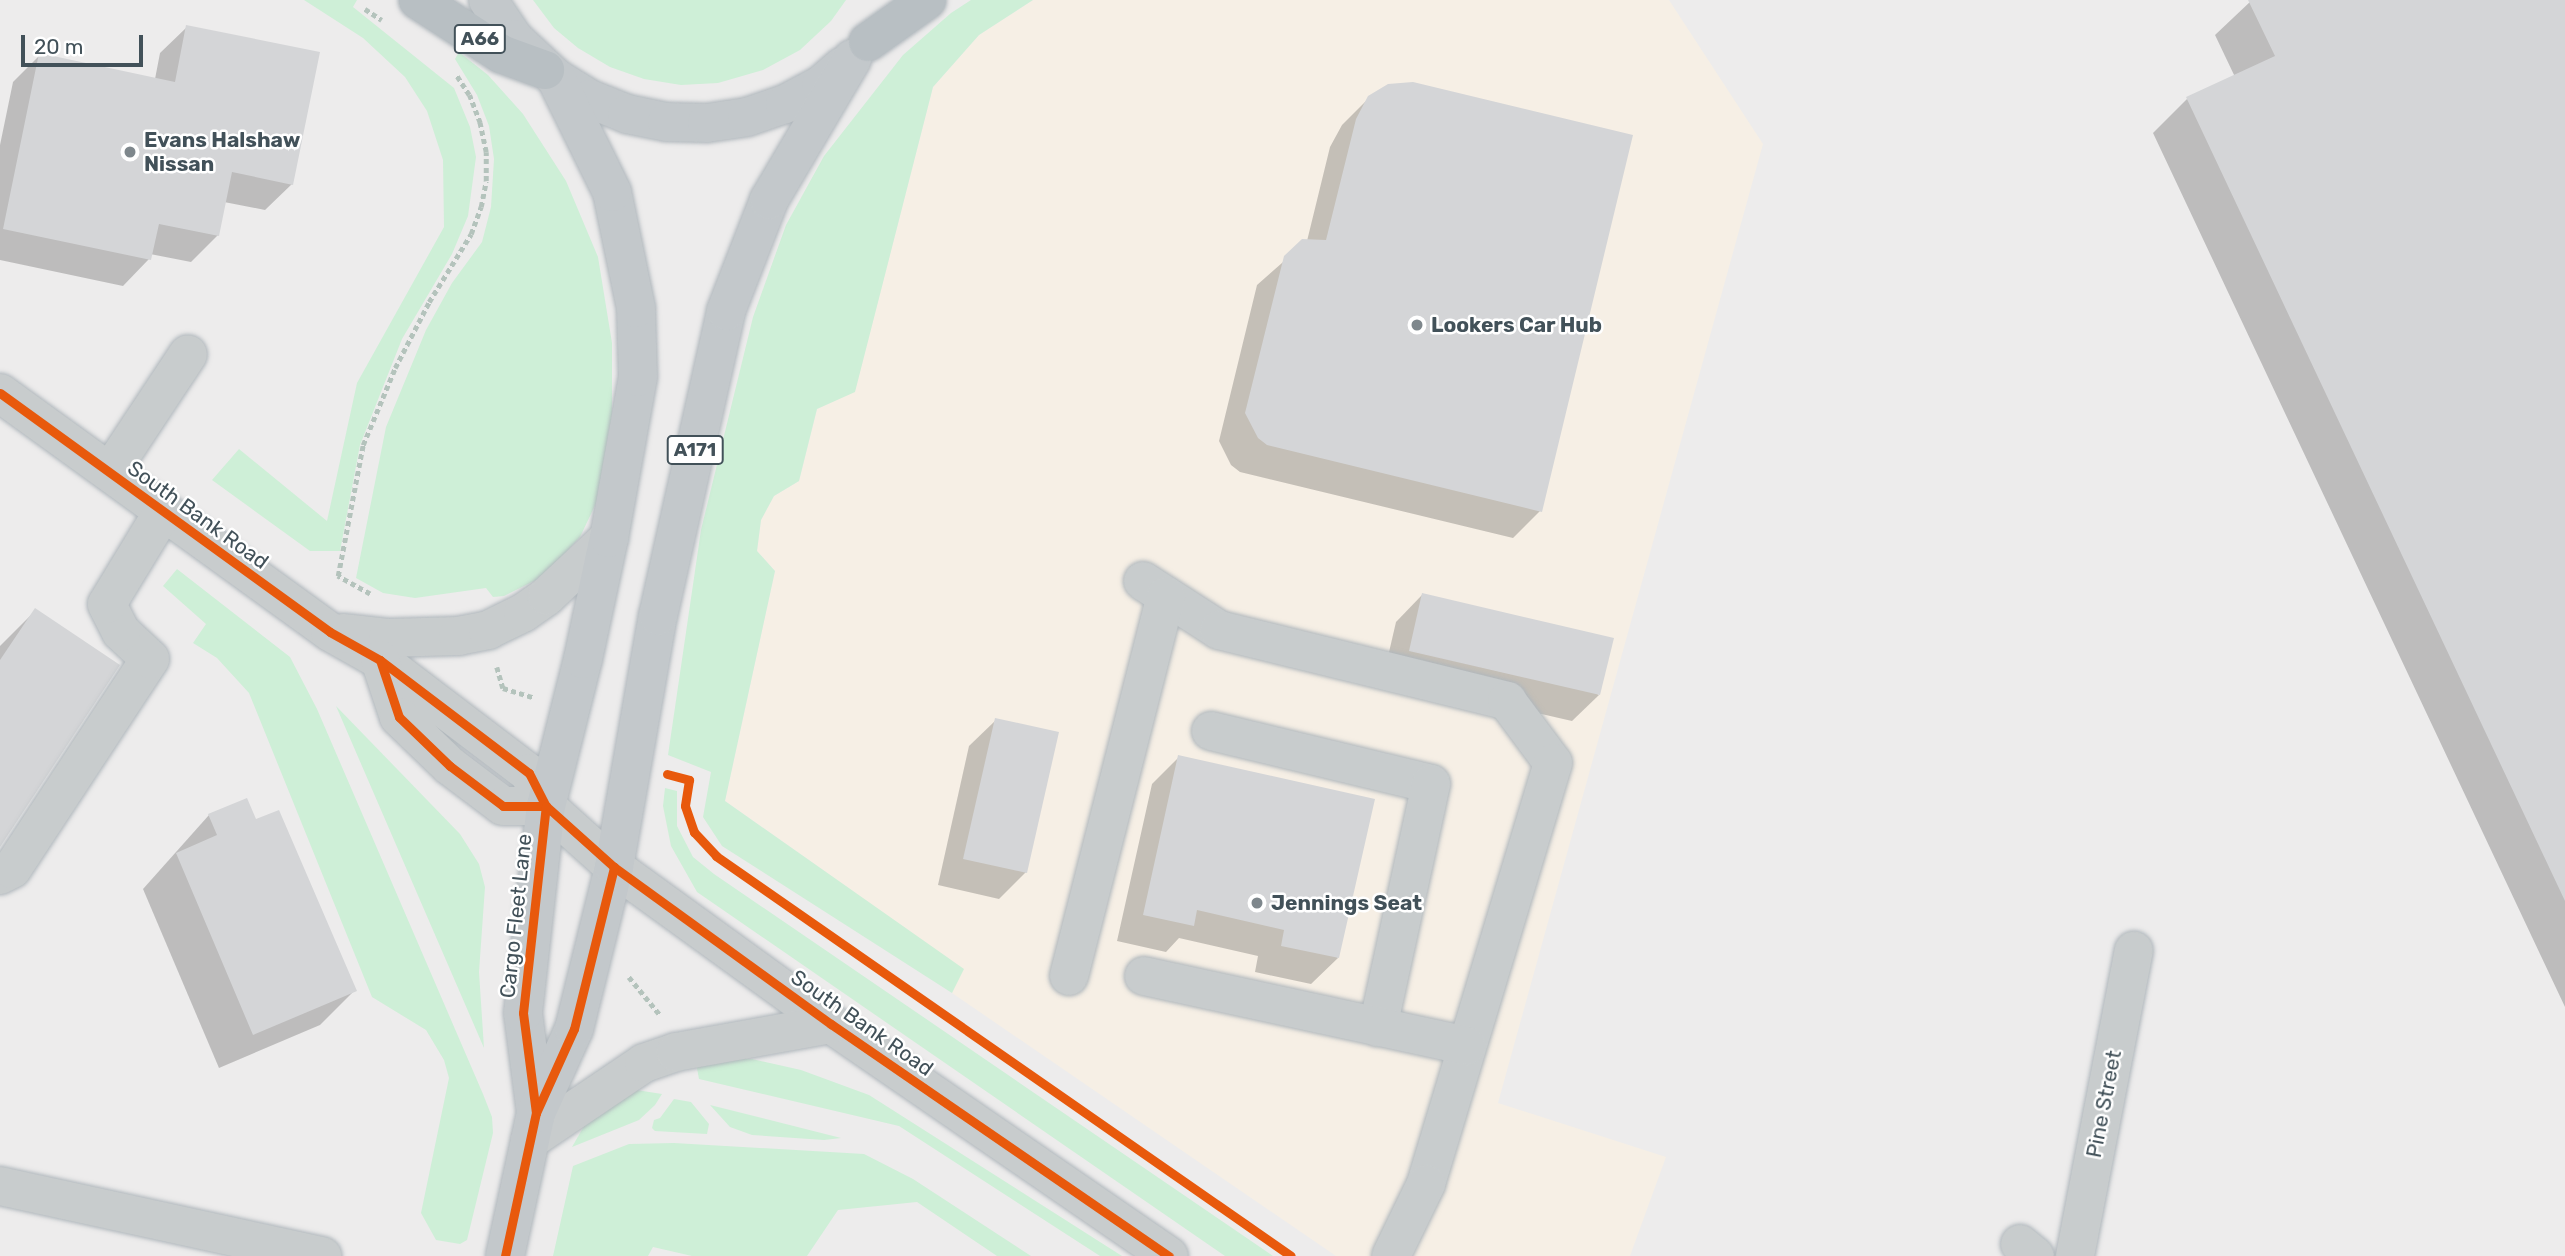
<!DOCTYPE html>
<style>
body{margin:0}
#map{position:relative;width:2565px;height:1256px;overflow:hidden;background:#edecec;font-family:Rubik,sans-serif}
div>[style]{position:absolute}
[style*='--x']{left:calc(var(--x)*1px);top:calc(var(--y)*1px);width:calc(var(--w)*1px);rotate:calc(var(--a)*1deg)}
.commercial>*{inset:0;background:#f6efe5}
.green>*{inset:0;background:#ceefd7}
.shadow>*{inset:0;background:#0003}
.building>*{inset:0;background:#d4d5d7}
.path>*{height:4.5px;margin-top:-2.25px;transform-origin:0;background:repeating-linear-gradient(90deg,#b4c3bc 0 5px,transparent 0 8.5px)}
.roads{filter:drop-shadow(0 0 2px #b0b7bc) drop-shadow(0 0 2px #b0b7bc)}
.minor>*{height:38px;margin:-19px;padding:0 19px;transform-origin:19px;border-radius:19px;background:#c8cccd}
.major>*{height:38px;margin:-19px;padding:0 19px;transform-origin:19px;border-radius:19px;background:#c3c8cb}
.highway>*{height:38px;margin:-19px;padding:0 19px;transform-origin:19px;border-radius:19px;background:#b8bfc3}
.cycleway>*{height:9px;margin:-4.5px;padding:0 4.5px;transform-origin:4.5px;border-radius:4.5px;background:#e8590c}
.dots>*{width:19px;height:19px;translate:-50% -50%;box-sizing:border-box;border:4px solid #fff;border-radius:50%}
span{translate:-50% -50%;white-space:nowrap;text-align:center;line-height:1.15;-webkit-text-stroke:5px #fff;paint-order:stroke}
.shield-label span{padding:2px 5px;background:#fff;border:2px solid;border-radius:5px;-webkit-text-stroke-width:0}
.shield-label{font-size:19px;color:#425159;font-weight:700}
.poi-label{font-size:21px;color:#425159;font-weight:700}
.left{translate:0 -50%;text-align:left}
.street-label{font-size:21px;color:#425159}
.scale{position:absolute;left:21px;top:35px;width:122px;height:32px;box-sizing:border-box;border:4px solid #425159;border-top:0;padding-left:9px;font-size:21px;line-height:24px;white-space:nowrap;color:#425159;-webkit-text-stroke:5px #fff;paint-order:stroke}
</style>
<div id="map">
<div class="commercial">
<i style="clip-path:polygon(1033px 0,1669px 0,1763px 144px,1498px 1103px,1666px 1157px,1630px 1256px,1336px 1256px,952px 993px,963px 969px,725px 801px,775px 571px,757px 551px,761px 520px,774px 496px,799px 481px,817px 409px,855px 391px,933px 87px,979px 35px)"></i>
</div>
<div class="green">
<i style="clip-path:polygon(304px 0,357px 0,353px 7px,454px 88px,470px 127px,476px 157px,468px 216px,452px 254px,402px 339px,360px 445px,340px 551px,310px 551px,212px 480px,239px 449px,327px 521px,357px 383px,444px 227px,443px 160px,427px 111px,405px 77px,363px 38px)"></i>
<i style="clip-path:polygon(533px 0,846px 0,831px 21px,800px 50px,763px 70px,718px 83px,681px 85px,644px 79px,610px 67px,578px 48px,554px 28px)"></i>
<i style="clip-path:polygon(971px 0,1033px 0,979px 35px,933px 87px,855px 392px,817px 409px,799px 481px,774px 496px,761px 520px,757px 551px,775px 571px,725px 801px,964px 969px,952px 993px,722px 846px,703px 817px,711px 772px,668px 755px,701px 530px,753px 317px,786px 225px,824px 156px,903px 55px,951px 13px)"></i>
<i style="clip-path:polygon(459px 52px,488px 75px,523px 114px,566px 181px,598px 257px,612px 343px,612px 429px,601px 493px,580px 537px,544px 576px,504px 596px,493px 597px,486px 588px,415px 598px,383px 593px,356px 578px,386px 427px,426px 330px,452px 283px,482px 242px,491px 207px,494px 159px,489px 126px,477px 95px,455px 59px)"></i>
<i style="clip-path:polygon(177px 569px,290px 657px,317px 709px,483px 1094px,492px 1117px,493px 1133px,467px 1240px,460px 1244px,436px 1240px,421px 1213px,449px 1078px,444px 1060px,426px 1030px,372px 997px,249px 693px,217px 658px,193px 643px,206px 624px,163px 586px)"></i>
<i style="clip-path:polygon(336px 706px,460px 834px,479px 864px,485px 887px,479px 972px,484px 1048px)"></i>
<i style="clip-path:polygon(665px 788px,677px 791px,677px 826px,693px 857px,714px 874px,1273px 1256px,1225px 1256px,697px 892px,671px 846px,663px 806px)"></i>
<i style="clip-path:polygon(717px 1058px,752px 1059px,801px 1070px,869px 1095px,1122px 1256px,1100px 1256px,899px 1126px,699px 1079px,696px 1063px)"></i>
<i style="clip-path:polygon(630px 1089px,662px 1094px,655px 1105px,639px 1120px,572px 1147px,584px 1126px)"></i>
<i style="clip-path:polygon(674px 1099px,691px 1102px,709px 1124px,707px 1134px,655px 1131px,652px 1128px,654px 1120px,660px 1118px)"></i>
<i style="clip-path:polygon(710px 1105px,841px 1138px,824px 1140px,752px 1135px,730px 1127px)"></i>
<i style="clip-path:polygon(674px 1143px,864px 1154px,913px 1179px,1031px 1256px,997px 1256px,917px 1202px,838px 1210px,807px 1256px,692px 1256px,653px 1247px,648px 1256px,553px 1256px,573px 1166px,629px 1144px)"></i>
</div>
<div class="shadow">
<i style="clip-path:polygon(2565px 0,2565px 1007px,2153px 133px,2187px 99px,2235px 77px,2215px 35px,2252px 0)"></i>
<i style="clip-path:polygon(187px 27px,292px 184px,265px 210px,224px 202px,218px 235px,191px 262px,150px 254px,149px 259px,123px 286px,0 260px,0 145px,13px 82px,40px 55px,155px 79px,160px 53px)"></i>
<i style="clip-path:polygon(1369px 98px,1540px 511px,1513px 538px,1240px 472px,1231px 465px,1219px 441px,1257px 285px,1307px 241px,1330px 147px,1342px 125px)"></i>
<i style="clip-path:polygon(1422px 595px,1599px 695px,1572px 721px,1383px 678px,1396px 622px)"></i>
<i style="clip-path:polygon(35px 611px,0 843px,0 646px)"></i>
<i style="clip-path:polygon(996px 720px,1026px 872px,999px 899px,938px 885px,969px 746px)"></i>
<i style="clip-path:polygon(1179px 757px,1338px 958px,1311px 984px,1255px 972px,1258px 956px,1179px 938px,1166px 952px,1117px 941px,1152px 784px)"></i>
<i style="clip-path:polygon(209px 815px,255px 821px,354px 991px,320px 1025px,219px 1068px,143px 889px)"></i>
</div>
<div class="building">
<i style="clip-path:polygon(2248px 0,2565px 0,2565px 901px,2186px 97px,2275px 56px)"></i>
<i style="clip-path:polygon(186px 25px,320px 52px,293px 185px,232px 172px,219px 236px,159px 224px,151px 260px,3px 229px,39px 53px,175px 82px)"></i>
<i style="clip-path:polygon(1413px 82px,1633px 135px,1542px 512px,1267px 445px,1258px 438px,1245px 413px,1284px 256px,1302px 239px,1326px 240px,1356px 119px,1368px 96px,1388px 84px)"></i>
<i style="clip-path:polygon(1422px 593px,1614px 638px,1600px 695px,1409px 651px)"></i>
<i style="clip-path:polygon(35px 608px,120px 665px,0 847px,0 660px)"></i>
<i style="clip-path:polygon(995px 718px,1059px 732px,1027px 873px,963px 859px)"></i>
<i style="clip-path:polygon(1178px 755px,1375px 799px,1339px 958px,1281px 946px,1284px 930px,1197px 910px,1194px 926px,1143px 915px)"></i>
<i style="clip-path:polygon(247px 798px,256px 819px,279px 810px,357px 991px,253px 1035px,176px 853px,217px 835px,208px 814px)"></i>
</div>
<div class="path">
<i style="--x:365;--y:9;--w:20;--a:33"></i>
<i style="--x:370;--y:594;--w:37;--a:-151"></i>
<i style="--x:338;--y:576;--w:133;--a:-79.2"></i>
<i style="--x:363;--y:445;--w:83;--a:-67.4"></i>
<i style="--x:395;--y:368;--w:74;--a:-62.7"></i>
<i style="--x:429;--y:302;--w:80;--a:-58.3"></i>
<i style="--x:471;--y:234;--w:29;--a:-70"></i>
<i style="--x:481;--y:207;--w:26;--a:-79"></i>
<i style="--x:486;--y:181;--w:29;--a:-90"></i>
<i style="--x:486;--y:152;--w:30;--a:-102"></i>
<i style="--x:480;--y:123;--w:30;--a:-111"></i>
<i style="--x:469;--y:95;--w:24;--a:-123"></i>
<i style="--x:497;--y:667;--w:22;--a:74"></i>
<i style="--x:503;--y:688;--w:31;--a:17"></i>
<i style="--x:629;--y:977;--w:50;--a:50.6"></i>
</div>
<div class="roads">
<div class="minor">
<i style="--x:0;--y:393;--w:407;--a:35.9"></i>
<i style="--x:330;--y:632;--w:57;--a:29.2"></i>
<i style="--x:380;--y:660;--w:187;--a:37.2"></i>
<i style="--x:529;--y:773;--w:37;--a:63"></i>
<i style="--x:546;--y:806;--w:91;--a:41.9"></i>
<i style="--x:614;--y:867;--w:268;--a:35.9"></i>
<i style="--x:831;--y:1024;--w:410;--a:34.5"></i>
<i style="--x:110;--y:472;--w:141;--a:-56.5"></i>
<i style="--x:1143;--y:581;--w:90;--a:32.8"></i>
<i style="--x:1219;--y:630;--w:297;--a:13.8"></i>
<i style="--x:1507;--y:701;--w:77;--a:53.4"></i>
<i style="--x:1553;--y:763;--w:440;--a:106.8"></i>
<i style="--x:1426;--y:1184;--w:80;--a:115.9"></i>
<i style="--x:343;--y:633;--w:45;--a:6.3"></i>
<i style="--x:388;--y:638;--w:70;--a:-1.6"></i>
<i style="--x:458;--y:636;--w:31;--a:-11"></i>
<i style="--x:488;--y:630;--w:39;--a:-26"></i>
<i style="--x:523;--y:613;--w:29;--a:-35"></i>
<i style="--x:547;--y:596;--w:85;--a:-43.1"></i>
<i style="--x:380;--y:660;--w:60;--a:71.6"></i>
<i style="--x:399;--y:717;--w:71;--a:43.9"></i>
<i style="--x:450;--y:766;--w:66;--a:37"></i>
<i style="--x:503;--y:806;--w:43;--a:0"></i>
<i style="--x:1211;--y:731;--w:226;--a:13.5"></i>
<i style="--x:1431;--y:784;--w:249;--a:102.3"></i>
<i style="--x:0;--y:875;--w:13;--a:-27"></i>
<i style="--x:12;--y:869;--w:251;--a:-56.7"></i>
<i style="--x:150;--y:659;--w:40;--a:-137"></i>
<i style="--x:121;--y:632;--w:31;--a:-117"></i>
<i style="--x:107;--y:604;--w:108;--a:-58.7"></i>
<i style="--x:1069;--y:976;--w:392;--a:-75.7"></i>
<i style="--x:1144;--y:976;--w:330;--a:12.2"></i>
<i style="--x:530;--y:1140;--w:138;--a:-34"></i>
<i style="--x:644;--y:1063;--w:34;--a:-19"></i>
<i style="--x:676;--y:1052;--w:158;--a:-10.2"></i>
<i style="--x:0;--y:1186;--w:330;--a:12.3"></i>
<i style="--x:2020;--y:1244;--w:19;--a:39"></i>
<i style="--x:2075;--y:1256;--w:311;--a:-79.1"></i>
</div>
<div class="major">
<i style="--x:488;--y:0;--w:47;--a:56.3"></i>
<i style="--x:514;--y:39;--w:57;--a:42.9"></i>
<i style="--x:556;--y:78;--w:40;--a:32"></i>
<i style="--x:590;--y:99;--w:40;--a:22"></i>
<i style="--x:627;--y:114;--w:41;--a:11.3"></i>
<i style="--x:667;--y:122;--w:40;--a:1.4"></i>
<i style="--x:707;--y:123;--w:40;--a:-8.5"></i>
<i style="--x:747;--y:117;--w:40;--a:-18.9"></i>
<i style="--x:785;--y:104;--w:41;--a:-27.8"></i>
<i style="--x:821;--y:85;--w:28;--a:-41"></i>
<i style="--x:536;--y:1113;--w:101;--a:-97.4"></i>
<i style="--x:523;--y:1013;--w:208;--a:-83.7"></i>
<i style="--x:546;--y:806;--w:152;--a:-75.9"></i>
<i style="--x:583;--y:659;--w:124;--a:-77.9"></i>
<i style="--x:609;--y:538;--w:164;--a:-79.8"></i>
<i style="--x:638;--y:377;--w:69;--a:-91.7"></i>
<i style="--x:636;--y:308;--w:118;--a:-101.7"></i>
<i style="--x:612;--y:192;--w:127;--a:-116.2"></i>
<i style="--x:505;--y:1256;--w:146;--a:-77.8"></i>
<i style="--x:536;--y:1113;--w:92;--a:-65.7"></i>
<i style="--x:574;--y:1029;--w:167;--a:-76.1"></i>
<i style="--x:614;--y:867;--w:255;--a:-80.1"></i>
<i style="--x:658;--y:616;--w:312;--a:-77.4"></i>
<i style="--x:726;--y:311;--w:119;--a:-68.8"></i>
<i style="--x:769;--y:200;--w:164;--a:-59.5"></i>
</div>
<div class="highway">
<i style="--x:418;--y:0;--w:99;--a:33"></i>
<i style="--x:501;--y:54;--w:47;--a:20"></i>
<i style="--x:868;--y:42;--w:72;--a:-35.4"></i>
</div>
</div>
<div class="cycleway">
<i style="--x:0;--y:393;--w:407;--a:35.9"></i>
<i style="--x:330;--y:632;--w:57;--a:29.2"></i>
<i style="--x:380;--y:660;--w:187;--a:37.2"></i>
<i style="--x:529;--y:773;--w:37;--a:63"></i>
<i style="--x:546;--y:806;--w:91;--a:41.9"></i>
<i style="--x:614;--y:867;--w:268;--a:35.9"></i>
<i style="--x:831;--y:1024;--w:410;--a:34.5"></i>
<i style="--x:380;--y:660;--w:60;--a:71.6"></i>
<i style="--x:399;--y:717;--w:71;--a:43.9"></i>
<i style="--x:450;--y:766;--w:66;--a:37"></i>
<i style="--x:503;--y:806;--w:43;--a:0"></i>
<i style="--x:667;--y:774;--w:23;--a:15"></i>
<i style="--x:689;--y:780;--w:26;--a:99"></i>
<i style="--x:685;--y:806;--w:28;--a:71"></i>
<i style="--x:694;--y:832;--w:33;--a:47"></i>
<i style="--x:716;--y:856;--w:700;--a:34.82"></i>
<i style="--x:536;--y:1113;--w:101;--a:-97.4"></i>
<i style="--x:523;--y:1013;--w:208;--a:-83.7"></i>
<i style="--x:505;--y:1256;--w:146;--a:-77.8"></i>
<i style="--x:536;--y:1113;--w:92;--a:-65.7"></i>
<i style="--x:574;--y:1029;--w:167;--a:-76.1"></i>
</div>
<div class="dots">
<i style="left:130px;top:152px;background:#7e878c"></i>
<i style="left:1417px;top:325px;background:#7e878c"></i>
<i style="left:1257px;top:903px;background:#7e878c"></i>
</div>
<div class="shield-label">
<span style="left:480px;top:39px">A66</span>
<span style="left:695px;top:450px">A171</span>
</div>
<div class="poi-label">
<span class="left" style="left:144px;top:152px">Evans Halshaw<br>Nissan</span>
<span class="left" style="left:1431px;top:325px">Lookers Car Hub</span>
<span class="left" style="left:1271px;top:903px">Jennings Seat</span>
</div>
<div class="street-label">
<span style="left:198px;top:515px;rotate:36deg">South Bank Road</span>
<span style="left:516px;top:916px;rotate:-84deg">Cargo Fleet Lane</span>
<span style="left:862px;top:1023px;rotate:35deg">South Bank Road</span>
<span style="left:2104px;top:1104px;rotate:-79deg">Pine Street</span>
</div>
<div class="scale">20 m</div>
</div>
